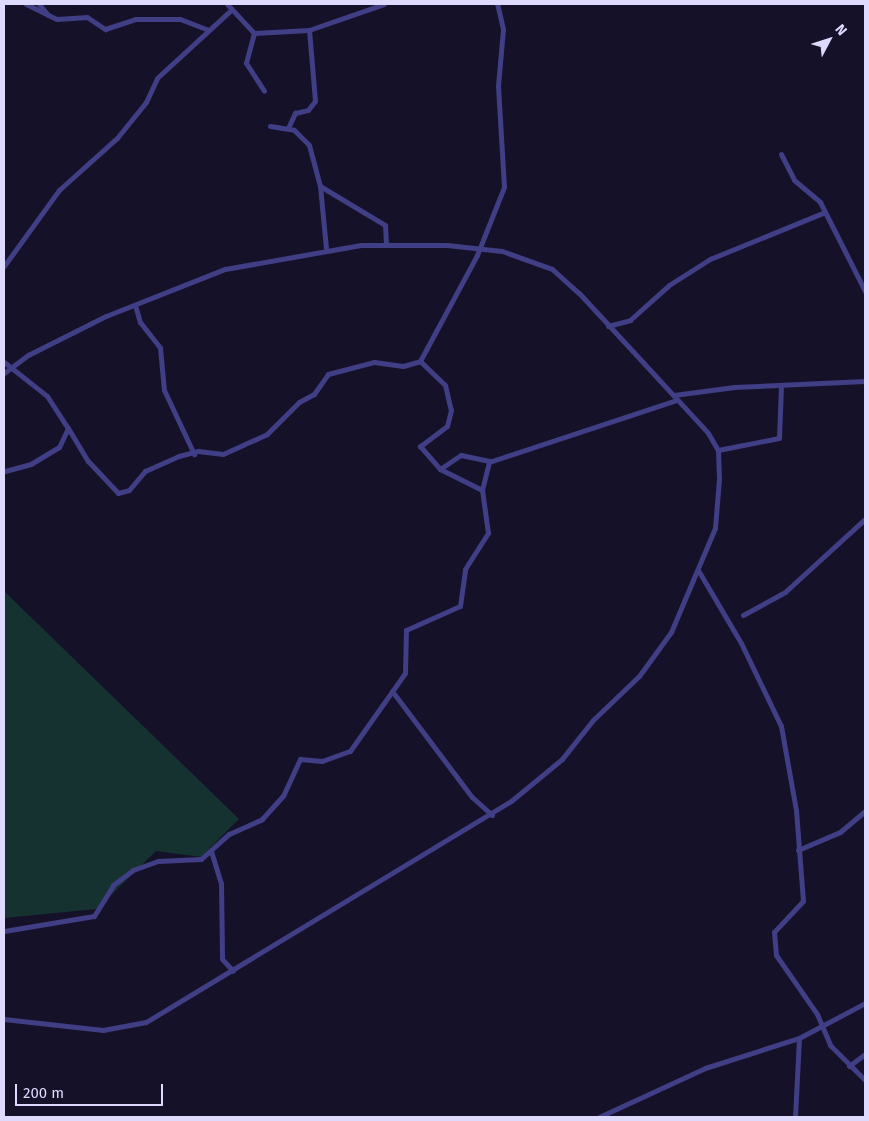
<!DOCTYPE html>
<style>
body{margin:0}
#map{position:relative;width:869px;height:1121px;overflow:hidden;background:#151128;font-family:"Fira Sans",sans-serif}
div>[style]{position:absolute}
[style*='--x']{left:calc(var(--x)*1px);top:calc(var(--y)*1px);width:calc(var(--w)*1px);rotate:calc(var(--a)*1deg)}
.green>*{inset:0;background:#153230}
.minor>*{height:5px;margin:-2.5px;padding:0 2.5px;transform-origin:2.5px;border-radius:2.5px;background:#403e85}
span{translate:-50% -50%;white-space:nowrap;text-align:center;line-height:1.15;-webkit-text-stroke:4px #151128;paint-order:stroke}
.frame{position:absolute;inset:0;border:5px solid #dddafd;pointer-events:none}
.north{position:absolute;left:804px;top:15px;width:50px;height:50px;-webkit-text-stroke:4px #151128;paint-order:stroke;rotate:50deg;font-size:14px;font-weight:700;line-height:20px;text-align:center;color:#dddafd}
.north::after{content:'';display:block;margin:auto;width:18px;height:22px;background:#dddafd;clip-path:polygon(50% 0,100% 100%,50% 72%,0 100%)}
.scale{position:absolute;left:15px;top:1084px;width:148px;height:22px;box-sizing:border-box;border:2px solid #dddafd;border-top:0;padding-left:6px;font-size:15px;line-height:18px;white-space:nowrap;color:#dddafd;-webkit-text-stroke:4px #151128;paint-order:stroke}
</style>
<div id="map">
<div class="green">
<i style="clip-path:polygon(4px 591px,239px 819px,201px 857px,156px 851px,97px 909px,4px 918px)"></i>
</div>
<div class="minor">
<i style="--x:26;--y:4;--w:34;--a:26"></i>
<i style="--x:57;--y:19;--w:30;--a:-4"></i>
<i style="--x:87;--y:17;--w:22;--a:34"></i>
<i style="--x:105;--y:29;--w:32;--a:-18"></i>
<i style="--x:135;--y:19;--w:45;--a:0"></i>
<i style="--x:180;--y:19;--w:30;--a:21"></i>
<i style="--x:39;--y:4;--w:14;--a:51"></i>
<i style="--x:227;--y:4;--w:40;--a:47"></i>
<i style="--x:254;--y:33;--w:55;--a:-3.1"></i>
<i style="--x:309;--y:30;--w:79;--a:-19.1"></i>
<i style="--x:254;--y:33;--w:31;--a:105"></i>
<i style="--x:246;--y:63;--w:33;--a:57"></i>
<i style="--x:270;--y:126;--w:24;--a:9"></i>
<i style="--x:294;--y:130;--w:21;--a:45"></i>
<i style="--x:309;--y:145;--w:42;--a:75"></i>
<i style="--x:320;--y:186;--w:62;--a:84.5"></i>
<i style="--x:288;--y:128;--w:17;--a:-65"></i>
<i style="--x:295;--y:113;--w:13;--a:-13"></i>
<i style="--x:308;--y:110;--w:11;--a:-52"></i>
<i style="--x:315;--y:101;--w:71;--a:-94.8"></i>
<i style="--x:781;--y:154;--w:29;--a:63"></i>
<i style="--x:794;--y:180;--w:34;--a:40"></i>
<i style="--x:820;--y:202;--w:100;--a:63.2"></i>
<i style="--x:320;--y:186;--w:76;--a:31"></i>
<i style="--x:385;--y:225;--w:19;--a:87"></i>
<i style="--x:4;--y:266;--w:94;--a:-54.1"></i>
<i style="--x:59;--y:190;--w:78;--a:-41.9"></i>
<i style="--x:117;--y:138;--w:46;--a:-51.1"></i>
<i style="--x:146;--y:102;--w:26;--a:-65"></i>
<i style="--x:157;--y:78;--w:100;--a:-42.6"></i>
<i style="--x:135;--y:305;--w:18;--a:74"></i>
<i style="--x:140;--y:322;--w:33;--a:52"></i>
<i style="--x:160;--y:348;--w:42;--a:84.6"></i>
<i style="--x:164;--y:390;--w:71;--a:64.9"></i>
<i style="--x:608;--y:326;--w:23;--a:-15"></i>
<i style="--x:630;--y:320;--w:52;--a:-41.9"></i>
<i style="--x:669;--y:285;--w:49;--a:-32.4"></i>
<i style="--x:710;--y:259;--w:124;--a:-22.2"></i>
<i style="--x:420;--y:361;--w:35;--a:44"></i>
<i style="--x:445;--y:385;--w:26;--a:77"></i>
<i style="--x:451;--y:410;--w:16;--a:104"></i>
<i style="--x:447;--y:426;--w:34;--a:143"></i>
<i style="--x:420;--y:446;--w:30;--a:49"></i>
<i style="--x:440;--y:469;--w:47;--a:26.6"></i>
<i style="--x:4;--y:362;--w:55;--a:38.3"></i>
<i style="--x:47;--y:396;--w:38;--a:57"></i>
<i style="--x:68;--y:428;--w:21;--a:115"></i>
<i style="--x:59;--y:447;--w:33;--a:149"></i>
<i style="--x:31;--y:464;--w:28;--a:165"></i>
<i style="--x:4;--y:373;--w:30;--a:-37"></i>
<i style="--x:28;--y:355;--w:87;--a:-26.6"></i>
<i style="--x:106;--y:316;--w:128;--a:-21.6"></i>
<i style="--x:225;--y:269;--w:138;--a:-10"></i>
<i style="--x:361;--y:245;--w:86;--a:0"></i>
<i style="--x:447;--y:245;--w:55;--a:6.2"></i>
<i style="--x:502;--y:251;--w:53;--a:19.8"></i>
<i style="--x:552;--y:269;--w:36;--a:42"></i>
<i style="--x:579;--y:293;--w:190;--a:47.3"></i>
<i style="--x:708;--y:433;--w:20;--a:60"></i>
<i style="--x:718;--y:450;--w:29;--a:88"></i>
<i style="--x:719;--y:479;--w:49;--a:94.7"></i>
<i style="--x:715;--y:528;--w:113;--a:112.9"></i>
<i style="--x:671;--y:632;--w:54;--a:126"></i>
<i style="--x:639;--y:676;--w:64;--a:136.3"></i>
<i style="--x:593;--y:720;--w:50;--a:128.5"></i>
<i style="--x:562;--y:759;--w:66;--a:140.5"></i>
<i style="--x:511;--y:801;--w:427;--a:148.8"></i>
<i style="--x:146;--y:1022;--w:44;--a:169.5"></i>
<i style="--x:103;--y:1030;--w:100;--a:-173.7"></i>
<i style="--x:674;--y:395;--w:61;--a:-7.6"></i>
<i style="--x:734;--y:387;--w:131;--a:-2.6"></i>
<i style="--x:68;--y:428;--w:39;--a:59"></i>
<i style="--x:88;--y:461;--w:44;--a:46.8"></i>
<i style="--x:118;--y:493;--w:11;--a:-15"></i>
<i style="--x:129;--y:490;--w:25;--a:-50"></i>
<i style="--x:145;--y:471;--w:37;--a:-24"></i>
<i style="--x:179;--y:456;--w:20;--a:-15"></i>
<i style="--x:198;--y:451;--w:25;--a:7"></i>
<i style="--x:223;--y:454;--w:48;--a:-24.4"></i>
<i style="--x:267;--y:434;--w:45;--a:-45"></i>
<i style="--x:299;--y:402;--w:17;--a:-28"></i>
<i style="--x:314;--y:394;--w:24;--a:-55"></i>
<i style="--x:328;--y:374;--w:48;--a:-14.6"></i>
<i style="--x:374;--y:362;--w:29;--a:8"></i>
<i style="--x:403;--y:366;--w:18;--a:-16"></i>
<i style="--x:420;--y:361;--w:120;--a:-61.7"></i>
<i style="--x:477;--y:255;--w:73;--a:-68.3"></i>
<i style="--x:504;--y:187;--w:101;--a:-93.4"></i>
<i style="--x:498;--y:86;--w:57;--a:-85"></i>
<i style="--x:503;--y:29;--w:26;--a:-103"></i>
<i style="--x:718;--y:450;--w:62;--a:-11.1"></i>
<i style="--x:779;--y:438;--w:53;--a:-87.8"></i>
<i style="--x:440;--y:469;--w:25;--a:-34"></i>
<i style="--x:461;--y:455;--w:30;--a:12"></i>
<i style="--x:698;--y:570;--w:85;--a:59.5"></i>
<i style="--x:741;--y:643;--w:92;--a:64.3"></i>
<i style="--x:781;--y:726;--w:85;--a:79.9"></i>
<i style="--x:796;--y:810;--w:91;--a:85.6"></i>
<i style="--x:803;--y:901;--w:42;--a:133.1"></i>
<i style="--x:774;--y:932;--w:23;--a:85"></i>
<i style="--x:776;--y:955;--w:72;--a:55.2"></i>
<i style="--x:817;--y:1014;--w:34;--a:67"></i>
<i style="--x:830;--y:1045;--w:49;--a:45"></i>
<i style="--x:743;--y:615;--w:48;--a:-28.7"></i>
<i style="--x:785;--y:592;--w:108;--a:-42.4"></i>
<i style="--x:392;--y:691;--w:133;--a:53"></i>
<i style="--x:472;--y:797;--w:27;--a:42"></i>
<i style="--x:798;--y:850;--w:46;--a:-23.2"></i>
<i style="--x:840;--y:832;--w:33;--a:-40"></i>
<i style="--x:211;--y:851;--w:34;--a:73"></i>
<i style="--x:221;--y:883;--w:76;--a:89.2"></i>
<i style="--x:222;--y:959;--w:16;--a:47"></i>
<i style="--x:4;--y:931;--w:91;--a:-9.5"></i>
<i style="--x:94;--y:916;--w:36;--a:-58"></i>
<i style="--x:113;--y:885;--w:25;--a:-37"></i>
<i style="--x:133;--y:870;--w:27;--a:-20"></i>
<i style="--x:158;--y:861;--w:43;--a:-2.7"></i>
<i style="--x:201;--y:859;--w:38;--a:-42"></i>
<i style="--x:229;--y:834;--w:36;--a:-24"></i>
<i style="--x:262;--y:819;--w:31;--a:-48"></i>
<i style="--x:283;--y:796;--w:41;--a:-65.3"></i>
<i style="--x:300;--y:759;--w:22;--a:5"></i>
<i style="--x:322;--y:761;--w:30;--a:-20"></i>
<i style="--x:350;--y:751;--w:95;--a:-54.8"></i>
<i style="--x:405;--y:673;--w:43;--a:-88.7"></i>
<i style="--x:406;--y:630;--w:59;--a:-24"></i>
<i style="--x:460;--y:606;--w:37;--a:-82"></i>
<i style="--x:465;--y:569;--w:43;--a:-57.4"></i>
<i style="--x:488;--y:533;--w:43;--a:-97.9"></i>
<i style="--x:482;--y:490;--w:29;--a:-76"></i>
<i style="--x:489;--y:462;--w:198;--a:-18.3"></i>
<i style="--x:849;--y:1066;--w:20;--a:-37"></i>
<i style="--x:599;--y:1117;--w:117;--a:-24.8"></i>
<i style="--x:705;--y:1068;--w:99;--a:-17.7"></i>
<i style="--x:799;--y:1038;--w:75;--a:-27.9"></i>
<i style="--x:795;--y:1117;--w:79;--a:-87.1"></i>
</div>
<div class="frame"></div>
<div class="north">N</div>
<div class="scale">200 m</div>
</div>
